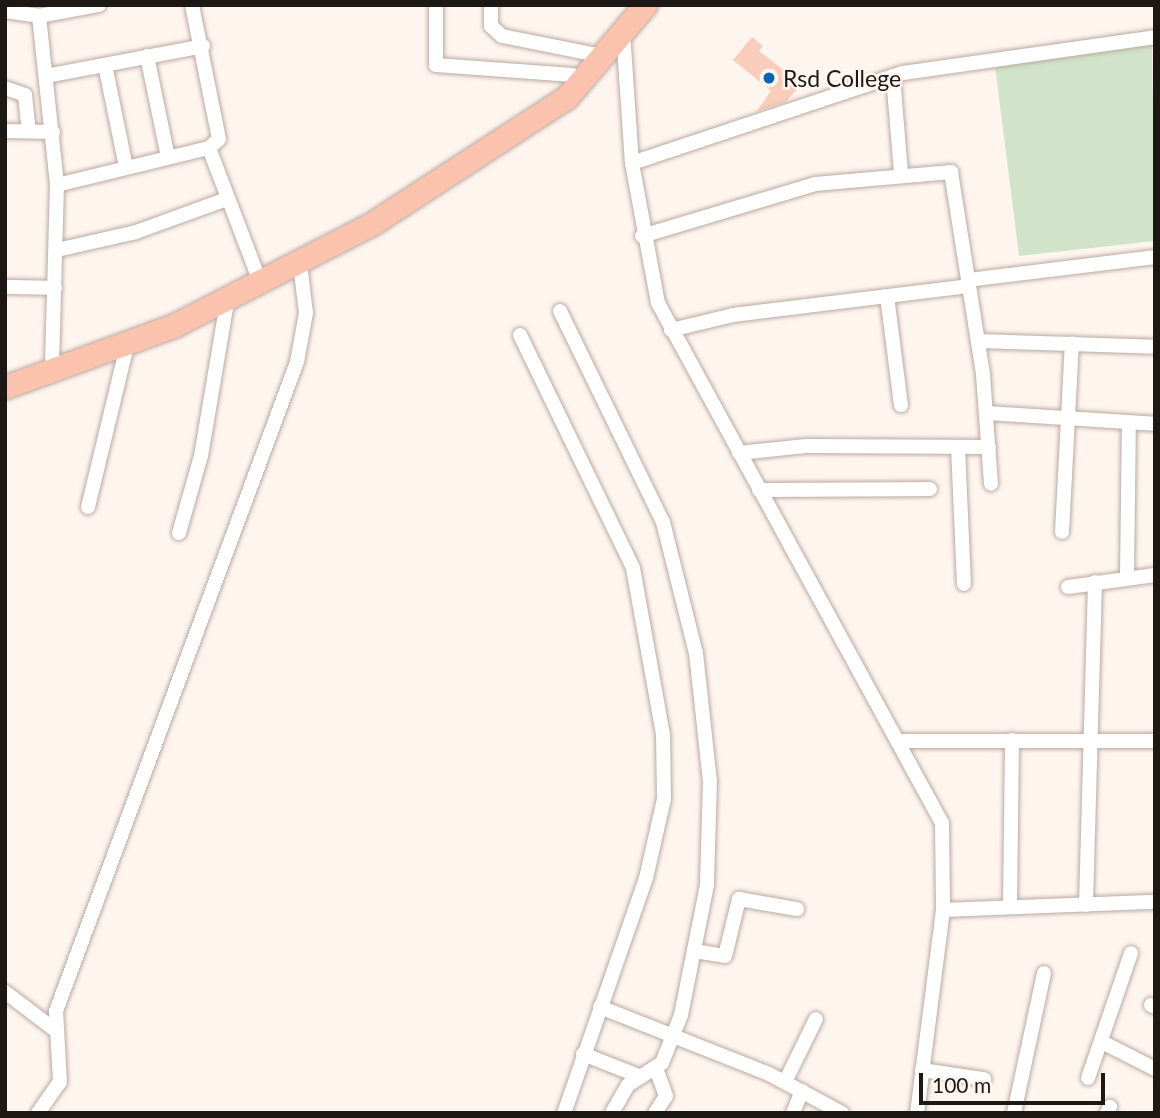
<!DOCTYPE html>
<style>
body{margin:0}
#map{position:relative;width:1160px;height:1118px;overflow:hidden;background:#fff5ef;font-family:Lato,sans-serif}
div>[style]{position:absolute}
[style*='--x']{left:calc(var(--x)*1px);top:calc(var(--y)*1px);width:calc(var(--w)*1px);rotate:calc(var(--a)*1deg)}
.green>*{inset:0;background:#d1e4ca}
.building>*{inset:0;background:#f9cdbc}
.roads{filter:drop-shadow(0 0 2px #b9aaa1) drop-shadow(0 0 2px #b9aaa1)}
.minor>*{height:14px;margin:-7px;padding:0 7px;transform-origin:7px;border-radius:7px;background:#fff}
.trunk>*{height:23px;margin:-11.5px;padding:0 11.5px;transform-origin:11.5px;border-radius:11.5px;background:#fbc3ae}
.dots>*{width:19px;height:19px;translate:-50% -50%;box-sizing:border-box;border:4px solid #fff5ef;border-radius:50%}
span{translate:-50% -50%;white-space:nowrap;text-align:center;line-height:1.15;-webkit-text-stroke:5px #fff5ef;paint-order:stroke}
.poi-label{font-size:23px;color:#1e1815}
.left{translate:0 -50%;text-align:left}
.frame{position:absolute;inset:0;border:7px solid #1e1815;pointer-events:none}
.scale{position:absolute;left:919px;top:1073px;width:186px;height:32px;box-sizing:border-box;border:4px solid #1e1815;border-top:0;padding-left:9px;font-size:21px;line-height:24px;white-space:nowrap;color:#1e1815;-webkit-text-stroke:5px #fff5ef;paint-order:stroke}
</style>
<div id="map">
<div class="green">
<i style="clip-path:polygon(1152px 43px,1155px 241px,1019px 256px,995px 66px)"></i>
</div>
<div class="building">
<i style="clip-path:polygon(752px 37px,763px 46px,759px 51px,801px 84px,786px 102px,757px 111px,771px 91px,733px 60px)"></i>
</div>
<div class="roads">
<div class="minor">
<i style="--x:436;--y:5;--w:60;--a:90"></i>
<i style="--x:436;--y:65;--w:137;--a:4.2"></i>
<i style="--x:491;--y:5;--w:21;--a:90"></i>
<i style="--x:491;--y:26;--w:15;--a:42"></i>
<i style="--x:502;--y:36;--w:102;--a:11.3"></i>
<i style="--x:5;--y:11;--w:34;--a:8"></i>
<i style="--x:39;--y:16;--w:61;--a:-10.4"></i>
<i style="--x:39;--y:16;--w:170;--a:83.9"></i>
<i style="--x:57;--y:185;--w:175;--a:91.6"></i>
<i style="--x:623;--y:32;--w:131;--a:86.1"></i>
<i style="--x:632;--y:163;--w:142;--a:79.5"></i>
<i style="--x:658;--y:303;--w:592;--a:61.36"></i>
<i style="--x:942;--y:823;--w:87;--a:89.3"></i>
<i style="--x:943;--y:910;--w:205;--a:97.3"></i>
<i style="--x:147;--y:56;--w:103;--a:78.3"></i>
<i style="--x:105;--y:65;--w:104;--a:78.4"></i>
<i style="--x:46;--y:76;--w:160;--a:-10.8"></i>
<i style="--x:893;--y:76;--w:98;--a:85.3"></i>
<i style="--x:5;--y:88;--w:21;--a:19"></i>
<i style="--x:25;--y:95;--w:36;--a:84"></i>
<i style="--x:5;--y:131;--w:48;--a:1.2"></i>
<i style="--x:209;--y:148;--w:146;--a:69.1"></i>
<i style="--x:632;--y:163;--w:286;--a:-18.4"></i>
<i style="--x:903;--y:73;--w:255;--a:-8.1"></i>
<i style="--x:57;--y:185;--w:156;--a:-13.7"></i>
<i style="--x:209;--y:148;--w:13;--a:-42"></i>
<i style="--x:219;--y:139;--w:137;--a:-101.4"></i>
<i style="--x:642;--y:236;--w:181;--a:-16.7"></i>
<i style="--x:815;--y:184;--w:137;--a:-5"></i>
<i style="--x:951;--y:172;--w:206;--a:81"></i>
<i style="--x:983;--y:375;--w:109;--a:85.8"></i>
<i style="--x:57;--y:250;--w:81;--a:-12.8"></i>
<i style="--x:136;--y:232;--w:94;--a:-20"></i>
<i style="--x:968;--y:280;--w:188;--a:-7"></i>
<i style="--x:5;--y:287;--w:50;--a:1.1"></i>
<i style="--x:887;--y:296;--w:110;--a:82.7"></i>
<i style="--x:560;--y:311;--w:235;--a:64"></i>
<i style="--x:663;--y:522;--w:135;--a:75.9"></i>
<i style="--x:696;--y:653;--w:129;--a:83.8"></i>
<i style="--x:710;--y:781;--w:104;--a:91.7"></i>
<i style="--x:707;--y:885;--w:133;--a:101.3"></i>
<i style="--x:681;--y:1015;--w:52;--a:111.6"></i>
<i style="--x:662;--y:1063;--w:40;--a:147.1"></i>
<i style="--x:628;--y:1085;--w:32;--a:120"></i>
<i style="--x:671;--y:330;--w:64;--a:-13.6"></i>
<i style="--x:733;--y:315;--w:237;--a:-7"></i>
<i style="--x:520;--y:335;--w:259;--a:64.1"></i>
<i style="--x:633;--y:568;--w:169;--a:79.8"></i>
<i style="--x:663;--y:734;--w:65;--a:89.1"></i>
<i style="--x:664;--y:799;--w:81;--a:102.8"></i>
<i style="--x:646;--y:878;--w:249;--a:109.2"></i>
<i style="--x:978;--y:341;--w:177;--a:1.9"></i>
<i style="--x:987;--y:413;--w:168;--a:3.7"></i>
<i style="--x:958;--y:447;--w:137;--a:87.5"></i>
<i style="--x:739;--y:453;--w:67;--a:-6"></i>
<i style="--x:806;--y:446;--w:183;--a:0.3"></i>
<i style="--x:759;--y:490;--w:171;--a:-0.3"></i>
<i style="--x:88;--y:507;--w:166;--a:-76.4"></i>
<i style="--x:1062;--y:532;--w:189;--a:-87"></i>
<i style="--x:179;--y:533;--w:80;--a:-74.1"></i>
<i style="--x:201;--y:456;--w:156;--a:-80.4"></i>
<i style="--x:1127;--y:577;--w:154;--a:-89.3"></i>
<i style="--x:1068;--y:587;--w:88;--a:-7.9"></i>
<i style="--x:901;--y:741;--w:254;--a:0"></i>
<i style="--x:1086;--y:905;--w:323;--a:-88.4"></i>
<i style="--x:1010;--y:906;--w:166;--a:-89.3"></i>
<i style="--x:943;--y:910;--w:212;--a:-2.2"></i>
<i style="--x:694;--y:951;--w:31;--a:9"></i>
<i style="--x:725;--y:956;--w:59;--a:-76.2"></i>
<i style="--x:739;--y:899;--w:59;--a:9.8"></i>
<i style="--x:5;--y:992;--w:61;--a:37.1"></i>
<i style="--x:1151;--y:1005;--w:4;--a:27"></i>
<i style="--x:600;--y:1007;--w:182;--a:21.6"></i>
<i style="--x:769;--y:1074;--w:83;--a:28.1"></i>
<i style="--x:1102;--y:1042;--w:59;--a:27"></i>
<i style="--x:583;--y:1054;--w:62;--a:21.6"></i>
<i style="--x:922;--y:1070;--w:63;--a:8.3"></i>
<i style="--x:1088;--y:1078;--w:132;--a:-71"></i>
<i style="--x:785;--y:1082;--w:70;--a:-63.8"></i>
<i style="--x:38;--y:1113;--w:38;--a:-55"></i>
<i style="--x:60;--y:1082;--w:71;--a:-93.2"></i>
<i style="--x:56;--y:1011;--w:692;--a:-69.63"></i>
<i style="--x:297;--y:362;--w:50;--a:-79.6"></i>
<i style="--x:306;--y:313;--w:49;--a:-97"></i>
<i style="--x:655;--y:1113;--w:20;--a:-57"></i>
<i style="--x:666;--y:1096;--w:29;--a:-110"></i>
<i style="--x:793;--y:1113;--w:24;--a:-68"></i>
<i style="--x:1014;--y:1113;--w:143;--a:-77.9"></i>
<i style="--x:1107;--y:1113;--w:7;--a:-63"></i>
</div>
<div class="trunk">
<i style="--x:5;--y:387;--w:179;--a:-20"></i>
<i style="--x:173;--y:326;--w:225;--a:-27.2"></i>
<i style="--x:373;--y:223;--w:231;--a:-33"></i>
<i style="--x:567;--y:97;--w:121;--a:-49.7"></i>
</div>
</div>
<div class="dots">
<i style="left:769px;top:78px;background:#0a64b1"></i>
</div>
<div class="poi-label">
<span class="left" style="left:783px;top:78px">Rsd College</span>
</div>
<div class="frame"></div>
<div class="scale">100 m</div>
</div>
